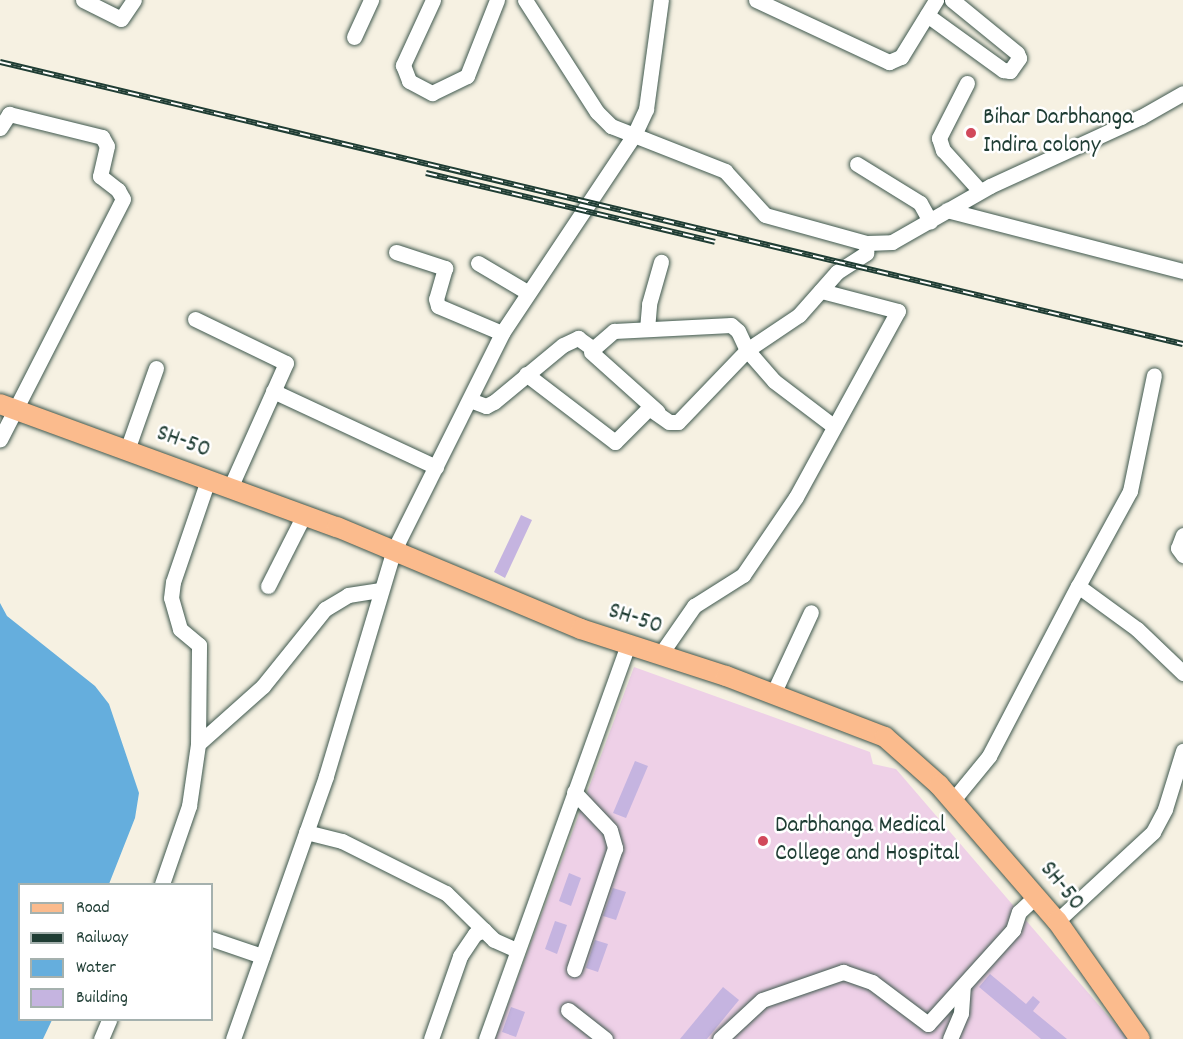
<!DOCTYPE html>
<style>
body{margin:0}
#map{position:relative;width:1183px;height:1039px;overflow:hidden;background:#f6f1e2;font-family:Dekko,sans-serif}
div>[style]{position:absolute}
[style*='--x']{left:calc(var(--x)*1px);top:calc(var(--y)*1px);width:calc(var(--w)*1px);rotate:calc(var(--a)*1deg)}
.built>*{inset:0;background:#eed0e7}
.water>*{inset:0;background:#65aedd}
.building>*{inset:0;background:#c5b4e0}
.roads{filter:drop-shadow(0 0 2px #3f584e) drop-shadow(0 0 2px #3f584e)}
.minor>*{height:15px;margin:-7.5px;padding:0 7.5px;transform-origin:7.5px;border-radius:7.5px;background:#fff}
.major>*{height:20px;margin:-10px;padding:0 10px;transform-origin:10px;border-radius:10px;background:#fbbb8d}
.rail>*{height:6px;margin-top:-3px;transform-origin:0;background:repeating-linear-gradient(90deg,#fff 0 11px,#1f3d34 0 22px);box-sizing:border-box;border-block:2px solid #1f3d34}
.dots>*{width:16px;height:16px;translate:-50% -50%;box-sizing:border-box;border:3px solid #fff;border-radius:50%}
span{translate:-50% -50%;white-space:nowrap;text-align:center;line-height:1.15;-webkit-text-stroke:5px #fff;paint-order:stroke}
.poi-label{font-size:24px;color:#1f3d34}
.left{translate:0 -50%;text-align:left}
.street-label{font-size:24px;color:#1f3d34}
.legend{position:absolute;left:18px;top:883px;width:195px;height:138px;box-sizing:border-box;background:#fff;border:2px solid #a5b1ae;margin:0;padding:8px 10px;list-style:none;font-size:18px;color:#1f3d34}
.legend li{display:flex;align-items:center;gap:12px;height:30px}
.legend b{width:30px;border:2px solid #a5b1ae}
</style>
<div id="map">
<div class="built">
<i style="clip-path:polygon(634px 667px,870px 752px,873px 764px,896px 769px,1128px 1039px,495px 1039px)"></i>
</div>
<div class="water">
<i style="clip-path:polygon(0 603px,7px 616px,95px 686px,109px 704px,139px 793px,135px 818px,109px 884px,20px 884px,20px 1020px,52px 1020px,43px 1039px,0 1039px)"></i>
</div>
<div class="building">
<i style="clip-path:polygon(521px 515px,532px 520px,505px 578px,494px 572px)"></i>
<i style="clip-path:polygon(635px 761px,648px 766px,626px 818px,613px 813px)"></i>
<i style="clip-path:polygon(569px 873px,581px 878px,571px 906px,559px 901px)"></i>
<i style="clip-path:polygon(613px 888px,626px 892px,616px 920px,603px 916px)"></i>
<i style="clip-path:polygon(555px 921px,567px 925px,557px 954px,545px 949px)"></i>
<i style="clip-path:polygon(595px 940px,608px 944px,598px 972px,586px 968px)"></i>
<i style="clip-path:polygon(990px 974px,1026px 1004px,1033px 996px,1040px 1002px,1033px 1011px,1067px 1039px,1041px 1039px,979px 987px)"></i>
<i style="clip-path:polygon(723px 987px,739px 1000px,707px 1039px,680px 1039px)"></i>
<i style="clip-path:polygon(511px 1007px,525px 1012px,516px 1037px,502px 1032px)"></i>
</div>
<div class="roads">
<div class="minor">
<i style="--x:83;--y:0;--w:42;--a:26.6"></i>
<i style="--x:121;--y:19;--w:23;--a:-56"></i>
<i style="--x:433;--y:0;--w:72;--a:114.8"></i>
<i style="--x:403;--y:65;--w:17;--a:69"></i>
<i style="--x:409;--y:81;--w:26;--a:28"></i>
<i style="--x:432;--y:93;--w:39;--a:-26"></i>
<i style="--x:467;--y:76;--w:82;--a:-68.5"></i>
<i style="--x:525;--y:0;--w:133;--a:57.3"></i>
<i style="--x:597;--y:112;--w:20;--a:45"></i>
<i style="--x:611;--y:126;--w:123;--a:21.5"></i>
<i style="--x:725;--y:171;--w:59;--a:47.7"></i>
<i style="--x:765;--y:215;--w:106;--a:15.4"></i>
<i style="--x:867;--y:243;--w:25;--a:-2"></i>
<i style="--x:892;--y:242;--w:113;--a:-29.7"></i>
<i style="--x:990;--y:186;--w:166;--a:-24.6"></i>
<i style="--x:1141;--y:117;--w:48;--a:-29.7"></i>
<i style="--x:756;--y:0;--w:147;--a:25"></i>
<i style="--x:889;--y:62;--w:13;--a:-23"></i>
<i style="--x:901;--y:57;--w:67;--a:-58.4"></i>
<i style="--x:927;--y:15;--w:94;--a:35.9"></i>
<i style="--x:1003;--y:70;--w:7;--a:8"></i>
<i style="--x:1010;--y:71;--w:16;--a:-55"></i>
<i style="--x:1019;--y:58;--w:5;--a:-112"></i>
<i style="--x:1017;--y:53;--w:84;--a:-140.8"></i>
<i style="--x:354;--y:37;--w:41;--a:-65.3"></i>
<i style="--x:967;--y:83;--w:62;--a:117"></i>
<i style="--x:939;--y:138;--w:13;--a:72"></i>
<i style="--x:943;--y:150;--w:55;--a:47.9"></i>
<i style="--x:0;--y:128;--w:17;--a:-57"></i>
<i style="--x:9;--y:114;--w:96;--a:13.9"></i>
<i style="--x:102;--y:137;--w:10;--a:61"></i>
<i style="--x:107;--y:146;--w:31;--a:103"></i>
<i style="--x:100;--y:176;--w:23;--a:38"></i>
<i style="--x:118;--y:190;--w:10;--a:61"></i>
<i style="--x:123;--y:199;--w:270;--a:117.1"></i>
<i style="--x:857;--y:164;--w:74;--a:31.8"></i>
<i style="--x:920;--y:203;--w:21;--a:61"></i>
<i style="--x:947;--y:210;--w:244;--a:14.5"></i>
<i style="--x:396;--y:252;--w:52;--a:18.1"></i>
<i style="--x:445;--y:268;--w:32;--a:106"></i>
<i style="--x:436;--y:299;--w:7;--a:74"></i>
<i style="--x:438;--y:306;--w:69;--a:22.9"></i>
<i style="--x:478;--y:263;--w:57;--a:30.6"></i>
<i style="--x:195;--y:319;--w:101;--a:25.8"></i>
<i style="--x:286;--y:363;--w:137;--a:114.1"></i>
<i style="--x:647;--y:329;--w:25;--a:-85"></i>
<i style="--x:649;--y:304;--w:44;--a:-74.1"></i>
<i style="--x:591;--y:352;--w:89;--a:41.8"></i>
<i style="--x:526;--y:374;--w:112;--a:37.4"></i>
<i style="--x:615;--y:442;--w:48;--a:-45"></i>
<i style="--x:649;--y:408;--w:24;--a:35"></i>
<i style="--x:669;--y:422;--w:9;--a:0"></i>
<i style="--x:678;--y:422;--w:100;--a:-46.2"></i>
<i style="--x:747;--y:350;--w:41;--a:48.9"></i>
<i style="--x:774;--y:381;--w:73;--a:37.2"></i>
<i style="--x:273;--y:391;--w:180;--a:25"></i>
<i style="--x:470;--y:400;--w:17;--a:21"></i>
<i style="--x:486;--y:406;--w:9;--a:-27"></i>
<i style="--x:494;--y:402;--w:89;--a:-39.6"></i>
<i style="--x:563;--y:345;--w:17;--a:-25"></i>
<i style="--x:578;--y:338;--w:19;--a:36"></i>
<i style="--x:593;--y:349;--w:28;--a:-41"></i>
<i style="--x:614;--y:331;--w:117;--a:-2.9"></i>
<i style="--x:731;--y:325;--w:9;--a:41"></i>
<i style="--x:738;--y:331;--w:21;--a:65"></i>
<i style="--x:747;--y:350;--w:63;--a:-33.9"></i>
<i style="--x:799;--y:315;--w:57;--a:-48.5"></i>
<i style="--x:837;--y:272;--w:35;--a:-33"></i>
<i style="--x:866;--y:253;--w:10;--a:-84"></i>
<i style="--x:127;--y:450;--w:87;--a:-70.5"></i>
<i style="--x:1183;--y:535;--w:14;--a:111"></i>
<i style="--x:1178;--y:548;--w:9;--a:54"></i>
<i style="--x:268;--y:586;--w:80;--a:-63.1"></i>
<i style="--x:1078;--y:586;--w:108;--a:-61.3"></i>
<i style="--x:1130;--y:491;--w:118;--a:-78.3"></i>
<i style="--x:660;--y:655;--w:60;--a:-55.2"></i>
<i style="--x:694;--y:606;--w:58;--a:-32.3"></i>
<i style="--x:743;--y:575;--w:94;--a:-55.8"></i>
<i style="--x:796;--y:497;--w:212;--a:-61.3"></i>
<i style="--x:898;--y:311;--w:80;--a:-165.4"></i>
<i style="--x:773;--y:694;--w:90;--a:-65.1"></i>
<i style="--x:198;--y:744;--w:99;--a:-89.4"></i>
<i style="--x:199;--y:645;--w:25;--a:-140"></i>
<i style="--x:180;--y:629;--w:32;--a:-106"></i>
<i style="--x:171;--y:598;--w:16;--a:-83"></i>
<i style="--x:173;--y:582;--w:108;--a:-71.1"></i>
<i style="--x:574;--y:792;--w:52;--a:46.5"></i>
<i style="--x:610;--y:830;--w:19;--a:74"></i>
<i style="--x:615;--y:848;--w:128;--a:108.7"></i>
<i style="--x:953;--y:800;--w:57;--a:-50.7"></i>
<i style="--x:989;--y:756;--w:192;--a:-62.4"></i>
<i style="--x:1078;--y:586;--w:73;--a:36.1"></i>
<i style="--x:1137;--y:629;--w:64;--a:43.7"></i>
<i style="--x:306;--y:832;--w:37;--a:14"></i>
<i style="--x:342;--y:841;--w:116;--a:26.6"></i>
<i style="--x:446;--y:893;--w:67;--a:44.4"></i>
<i style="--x:494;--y:940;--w:24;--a:24"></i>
<i style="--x:162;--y:884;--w:83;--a:-70.9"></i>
<i style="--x:189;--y:806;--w:63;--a:-81.7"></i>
<i style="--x:198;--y:744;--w:87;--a:-41.7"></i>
<i style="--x:263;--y:686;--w:99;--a:-51.2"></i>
<i style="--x:325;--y:609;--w:27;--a:-31"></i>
<i style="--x:348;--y:595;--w:33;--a:-9"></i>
<i style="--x:1057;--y:921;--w:131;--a:-42.8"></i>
<i style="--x:1153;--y:832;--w:26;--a:-62"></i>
<i style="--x:1165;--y:809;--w:61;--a:-72.8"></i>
<i style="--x:212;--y:939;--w:53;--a:18.8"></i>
<i style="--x:568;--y:1010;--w:47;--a:38.1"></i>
<i style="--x:101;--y:1039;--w:21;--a:-67"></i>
<i style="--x:233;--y:1039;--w:279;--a:-70.5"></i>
<i style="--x:326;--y:776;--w:234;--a:-73.3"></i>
<i style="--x:393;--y:552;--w:245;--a:-63.5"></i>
<i style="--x:502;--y:333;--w:238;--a:-56.3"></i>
<i style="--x:634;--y:135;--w:29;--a:-65"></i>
<i style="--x:646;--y:109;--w:110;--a:-82.2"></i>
<i style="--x:431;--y:1039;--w:88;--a:-70.7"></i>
<i style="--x:460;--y:956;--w:27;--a:-56"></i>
<i style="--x:475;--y:934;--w:10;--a:-24"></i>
<i style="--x:486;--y:1039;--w:420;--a:-70.2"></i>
<i style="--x:720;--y:1039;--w:57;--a:-42.9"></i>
<i style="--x:762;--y:1000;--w:86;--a:-19.1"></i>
<i style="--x:843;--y:972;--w:31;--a:19"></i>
<i style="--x:872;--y:982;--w:70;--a:36.9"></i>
<i style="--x:928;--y:1024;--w:127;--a:-47.9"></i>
<i style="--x:1013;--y:930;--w:19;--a:-72"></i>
<i style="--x:1019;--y:912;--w:22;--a:-43"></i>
<i style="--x:950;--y:1039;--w:28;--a:-67"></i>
<i style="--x:961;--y:1013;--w:27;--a:-86"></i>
</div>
<div class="major">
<i style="--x:0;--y:404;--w:359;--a:20.1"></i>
<i style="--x:337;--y:527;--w:264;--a:22.7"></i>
<i style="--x:581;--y:629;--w:152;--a:18"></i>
<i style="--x:726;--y:676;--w:170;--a:21"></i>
<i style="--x:885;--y:737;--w:72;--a:41.6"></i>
<i style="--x:939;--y:785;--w:180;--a:49.1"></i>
<i style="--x:1057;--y:921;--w:144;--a:54.9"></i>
</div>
</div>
<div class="rail">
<i style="--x:0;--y:62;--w:1216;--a:13.41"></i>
<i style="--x:426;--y:173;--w:297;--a:13.4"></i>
</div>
<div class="dots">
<i style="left:971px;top:133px;background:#d1495b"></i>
<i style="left:763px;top:841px;background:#d1495b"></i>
</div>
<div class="poi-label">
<span class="left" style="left:983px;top:133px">Bihar Darbhanga<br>Indira colony</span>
<span class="left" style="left:775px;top:841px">Darbhanga Medical<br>College and Hospital</span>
</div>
<div class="street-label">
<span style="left:183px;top:443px;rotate:20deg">SH-50</span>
<span style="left:635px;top:620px;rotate:18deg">SH-50</span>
<span style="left:1061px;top:887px;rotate:51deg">SH-50</span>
</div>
<ul class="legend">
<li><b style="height:8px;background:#fbbb8d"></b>Road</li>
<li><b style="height:8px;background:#1f3d34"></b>Railway</li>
<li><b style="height:16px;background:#65aedd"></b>Water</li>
<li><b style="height:16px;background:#c5b4e0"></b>Building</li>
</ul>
</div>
